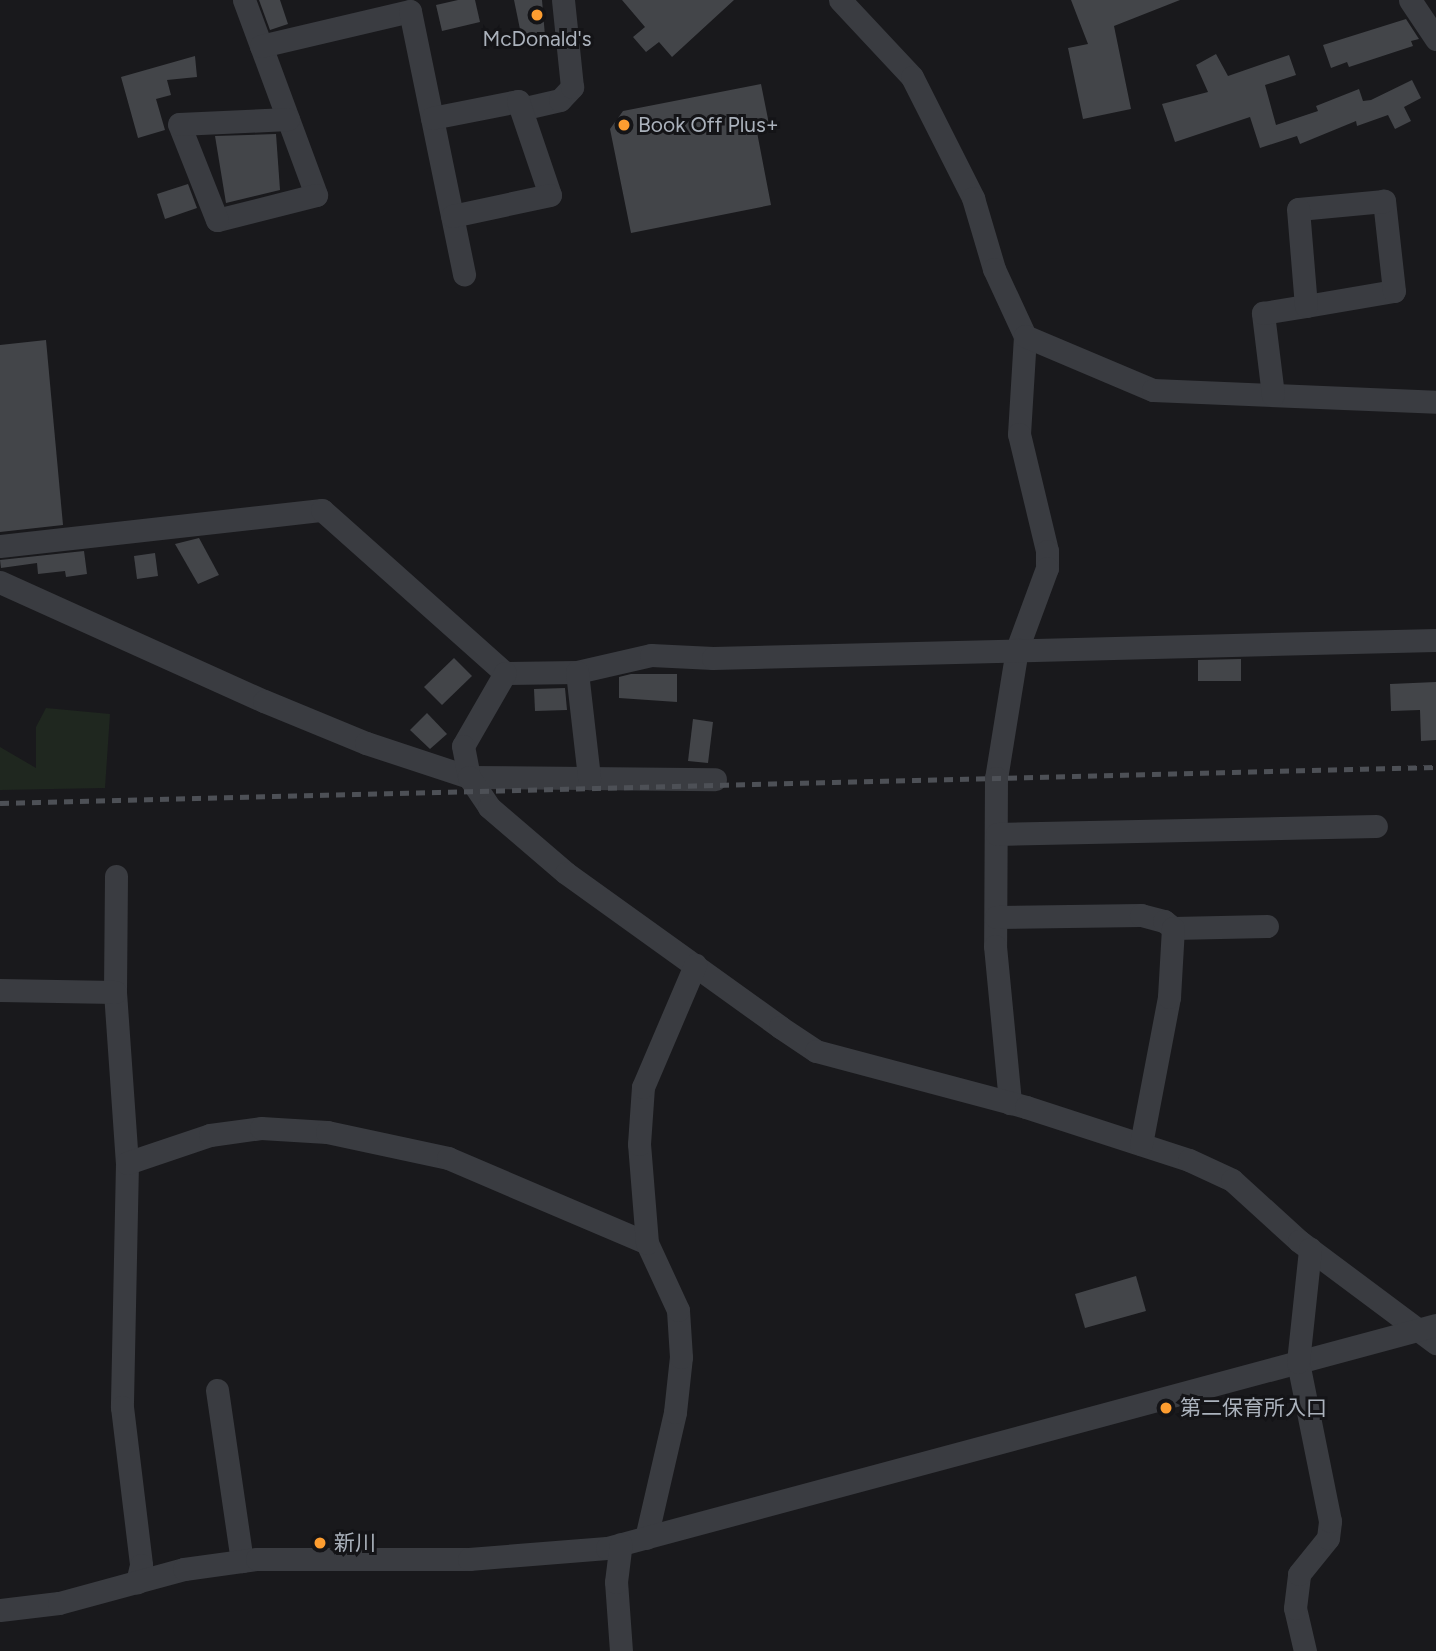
<!DOCTYPE html>
<meta charset="utf-8">
<style>
body{margin:0}
#map{position:relative;width:1436px;height:1651px;overflow:hidden;background:#19191c;font-family:Figtree,"Noto Sans JP",sans-serif}
div>[style]{position:absolute}
[style*='--x']{left:calc(var(--x)*1px);top:calc(var(--y)*1px);width:calc(var(--w)*1px);rotate:calc(var(--a)*1deg)}
.green>*{inset:0;background:#1f271f}
.building>*{inset:0;background:#434549}
.minor>*{height:23px;margin:-11.5px;padding:0 11.5px;transform-origin:11.5px;border-radius:11.5px;background:#3a3c41}
.rail>*{height:5px;margin-top:-2.5px;transform-origin:0;background:repeating-linear-gradient(90deg,#4d5056 0 9px,transparent 0 16px)}
.dots>*{width:19px;height:19px;translate:-50% -50%;box-sizing:border-box;border:4px solid #141417;border-radius:50%}
span{translate:-50% -50%;white-space:nowrap;text-align:center;line-height:1.15;-webkit-text-stroke:6px #141417;paint-order:stroke}
.poi-label{font-size:21px;color:#abb2bc}
.left{translate:0 -50%;text-align:left}
</style>
<div id="map">
<div class="green">
<i style="clip-path:polygon(46px 708px,110px 714px,105px 788px,0 790px,0 747px,36px 768px,36px 727px)"></i>
</div>
<div class="building">
<i style="clip-path:polygon(259px 0,280px 0,288px 24px,270px 30px)"></i>
<i style="clip-path:polygon(458px 0,475px 0,480px 22px,442px 31px,436px 5px)"></i>
<i style="clip-path:polygon(514px 0,542px 0,545px 36px,522px 39px)"></i>
<i style="clip-path:polygon(622px 0,734px 0,672px 57px,659px 42px,646px 52px,633px 37px,645px 27px)"></i>
<i style="clip-path:polygon(1071px 0,1180px 0,1114px 26px,1131px 109px,1083px 119px,1068px 48px,1088px 44px)"></i>
<i style="clip-path:polygon(1406px 19px,1419px 39px,1411px 41px,1413px 46px,1349px 67px,1347px 62px,1331px 68px,1323px 45px)"></i>
<i style="clip-path:polygon(1216px 54px,1228px 76px,1289px 55px,1296px 75px,1265px 85px,1276px 125px,1318px 111px,1316px 106px,1359px 89px,1363px 101px,1371px 100px,1412px 80px,1421px 98px,1404px 107px,1411px 121px,1395px 129px,1388px 115px,1357px 126px,1356px 121px,1300px 144px,1297px 136px,1260px 148px,1250px 117px,1175px 142px,1162px 104px,1208px 92px,1196px 65px)"></i>
<i style="clip-path:polygon(195px 56px,197px 77px,167px 80px,171px 95px,156px 99px,165px 130px,138px 138px,121px 77px)"></i>
<i style="clip-path:polygon(761px 84px,769px 124px,756px 127px,771px 205px,631px 233px,610px 129px,623px 111px)"></i>
<i style="clip-path:polygon(276px 134px,280px 190px,226px 203px,215px 136px)"></i>
<i style="clip-path:polygon(188px 184px,197px 208px,165px 219px,157px 194px)"></i>
<i style="clip-path:polygon(46px 340px,63px 525px,0 532px,0 345px)"></i>
<i style="clip-path:polygon(199px 538px,219px 575px,198px 584px,175px 544px)"></i>
<i style="clip-path:polygon(84px 551px,87px 574px,66px 577px,65px 571px,38px 574px,37px 563px,1px 568px,0 560px)"></i>
<i style="clip-path:polygon(155px 553px,158px 576px,137px 579px,134px 556px)"></i>
<i style="clip-path:polygon(454px 658px,472px 676px,442px 705px,424px 687px)"></i>
<i style="clip-path:polygon(1241px 659px,1241px 681px,1198px 681px,1198px 660px)"></i>
<i style="clip-path:polygon(631px 674px,677px 674px,677px 702px,619px 698px,619px 677px)"></i>
<i style="clip-path:polygon(1436px 682px,1436px 740px,1421px 741px,1420px 710px,1391px 711px,1390px 684px)"></i>
<i style="clip-path:polygon(565px 688px,567px 710px,535px 711px,534px 689px)"></i>
<i style="clip-path:polygon(427px 713px,447px 734px,430px 749px,410px 730px)"></i>
<i style="clip-path:polygon(693px 719px,713px 722px,708px 763px,688px 761px)"></i>
<i style="clip-path:polygon(1136px 1276px,1146px 1311px,1085px 1328px,1075px 1294px)"></i>
</div>
<div class="minor">
<i style="--x:244;--y:0;--w:208;--a:69.7"></i>
<i style="--x:316;--y:195;--w:102;--a:165.8"></i>
<i style="--x:217;--y:220;--w:103;--a:-111.6"></i>
<i style="--x:179;--y:124;--w:109;--a:-2.6"></i>
<i style="--x:840;--y:0;--w:105;--a:46.9"></i>
<i style="--x:912;--y:77;--w:136;--a:63.2"></i>
<i style="--x:973;--y:198;--w:74;--a:73.5"></i>
<i style="--x:994;--y:269;--w:74;--a:65.2"></i>
<i style="--x:1025;--y:336;--w:98;--a:93.5"></i>
<i style="--x:1019;--y:434;--w:120;--a:76.5"></i>
<i style="--x:1047;--y:551;--w:17;--a:90"></i>
<i style="--x:1047;--y:568;--w:86;--a:110.3"></i>
<i style="--x:1017;--y:649;--w:131;--a:99.2"></i>
<i style="--x:996;--y:778;--w:168;--a:90.3"></i>
<i style="--x:995;--y:946;--w:158;--a:84.5"></i>
<i style="--x:1410;--y:0;--w:47;--a:56.3"></i>
<i style="--x:261;--y:46;--w:153;--a:-13.2"></i>
<i style="--x:410;--y:11;--w:269;--a:78.4"></i>
<i style="--x:521;--y:109;--w:40;--a:-13"></i>
<i style="--x:560;--y:100;--w:18;--a:-47"></i>
<i style="--x:572;--y:87;--w:87;--a:-95.9"></i>
<i style="--x:432;--y:118;--w:88;--a:-11.2"></i>
<i style="--x:518;--y:101;--w:99;--a:71.2"></i>
<i style="--x:550;--y:195;--w:100;--a:167.9"></i>
<i style="--x:1025;--y:336;--w:139;--a:22.9"></i>
<i style="--x:1153;--y:390;--w:283;--a:2.4"></i>
<i style="--x:1273;--y:395;--w:83;--a:-97"></i>
<i style="--x:1263;--y:313;--w:44;--a:-9.2"></i>
<i style="--x:1306;--y:306;--w:89;--a:-9.7"></i>
<i style="--x:1394;--y:291;--w:91;--a:-96.3"></i>
<i style="--x:1384;--y:201;--w:86;--a:174.7"></i>
<i style="--x:1298;--y:209;--w:97;--a:85.3"></i>
<i style="--x:0;--y:546;--w:324;--a:-6.4"></i>
<i style="--x:322;--y:510;--w:245;--a:41.7"></i>
<i style="--x:505;--y:673;--w:72;--a:-0.8"></i>
<i style="--x:577;--y:672;--w:76;--a:-12.9"></i>
<i style="--x:651;--y:655;--w:62;--a:2.8"></i>
<i style="--x:713;--y:658;--w:723;--a:-1.43"></i>
<i style="--x:0;--y:582;--w:290;--a:24.3"></i>
<i style="--x:264;--y:701;--w:110;--a:22.4"></i>
<i style="--x:366;--y:743;--w:108;--a:18.3"></i>
<i style="--x:469;--y:777;--w:246;--a:0.5"></i>
<i style="--x:577;--y:672;--w:107;--a:83.5"></i>
<i style="--x:505;--y:673;--w:84;--a:119.9"></i>
<i style="--x:463;--y:746;--w:32;--a:79"></i>
<i style="--x:469;--y:777;--w:36;--a:56"></i>
<i style="--x:489;--y:807;--w:101;--a:40.6"></i>
<i style="--x:566;--y:873;--w:264;--a:35.7"></i>
<i style="--x:780;--y:1027;--w:43;--a:33.7"></i>
<i style="--x:816;--y:1051;--w:217;--a:14.9"></i>
<i style="--x:1026;--y:1107;--w:171;--a:18"></i>
<i style="--x:1189;--y:1160;--w:47;--a:24.9"></i>
<i style="--x:1232;--y:1180;--w:91;--a:42.3"></i>
<i style="--x:1299;--y:1241;--w:171;--a:36.7"></i>
<i style="--x:997;--y:834;--w:379;--a:-1.2"></i>
<i style="--x:116;--y:876;--w:116;--a:90.5"></i>
<i style="--x:115;--y:992;--w:171;--a:86"></i>
<i style="--x:127;--y:1163;--w:244;--a:91.2"></i>
<i style="--x:122;--y:1407;--w:159;--a:83.1"></i>
<i style="--x:141;--y:1565;--w:18;--a:103"></i>
<i style="--x:996;--y:917;--w:145;--a:-0.8"></i>
<i style="--x:1141;--y:915;--w:24;--a:15"></i>
<i style="--x:1164;--y:921;--w:11;--a:38"></i>
<i style="--x:1173;--y:928;--w:94;--a:-1.2"></i>
<i style="--x:0;--y:990;--w:115;--a:1"></i>
<i style="--x:1141;--y:1144;--w:150;--a:-79.2"></i>
<i style="--x:1169;--y:997;--w:69;--a:-86.7"></i>
<i style="--x:127;--y:1163;--w:88;--a:-18.6"></i>
<i style="--x:210;--y:1135;--w:51;--a:-7.8"></i>
<i style="--x:261;--y:1128;--w:66;--a:3.5"></i>
<i style="--x:327;--y:1132;--w:124;--a:12.1"></i>
<i style="--x:448;--y:1158;--w:216;--a:23.1"></i>
<i style="--x:217;--y:1390;--w:173;--a:81.7"></i>
<i style="--x:646;--y:1538;--w:129;--a:-77"></i>
<i style="--x:675;--y:1412;--w:55;--a:-83.8"></i>
<i style="--x:681;--y:1357;--w:47;--a:-93.7"></i>
<i style="--x:678;--y:1310;--w:74;--a:-114.8"></i>
<i style="--x:647;--y:1243;--w:99;--a:-94.6"></i>
<i style="--x:639;--y:1144;--w:57;--a:-86"></i>
<i style="--x:643;--y:1087;--w:133;--a:-66.9"></i>
<i style="--x:0;--y:1610;--w:59;--a:-6.8"></i>
<i style="--x:59;--y:1603;--w:130;--a:-15.2"></i>
<i style="--x:184;--y:1569;--w:74;--a:-7.8"></i>
<i style="--x:257;--y:1559;--w:212;--a:0"></i>
<i style="--x:469;--y:1559;--w:138;--a:-4.6"></i>
<i style="--x:607;--y:1548;--w:858;--a:-15.06"></i>
<i style="--x:621;--y:1651;--w:69;--a:-94.1"></i>
<i style="--x:616;--y:1582;--w:38;--a:-83"></i>
<i style="--x:1305;--y:1651;--w:44;--a:-103.1"></i>
<i style="--x:1295;--y:1608;--w:34;--a:-83"></i>
<i style="--x:1299;--y:1574;--w:46;--a:-51.1"></i>
<i style="--x:1328;--y:1538;--w:17;--a:-83"></i>
<i style="--x:1330;--y:1521;--w:162;--a:-101.4"></i>
<i style="--x:1298;--y:1362;--w:114;--a:-83.9"></i>
</div>
<div class="rail">
<i style="--x:0;--y:803;--w:1436;--a:-1.44"></i>
</div>
<div class="dots">
<i style="left:537px;top:15px;background:#fd9d30"></i>
<i style="left:624px;top:125px;background:#fd9d30"></i>
<i style="left:1166px;top:1408px;background:#fd9d30"></i>
<i style="left:320px;top:1543px;background:#fd9d30"></i>
</div>
<div class="poi-label">
<span style="left:537px;top:39px">McDonald's</span>
<span class="left" style="left:638px;top:125px">Book Off Plus+</span>
<span class="left" style="left:1180px;top:1408px">第二保育所入口</span>
<span class="left" style="left:334px;top:1543px">新川</span>
</div>
</div>
